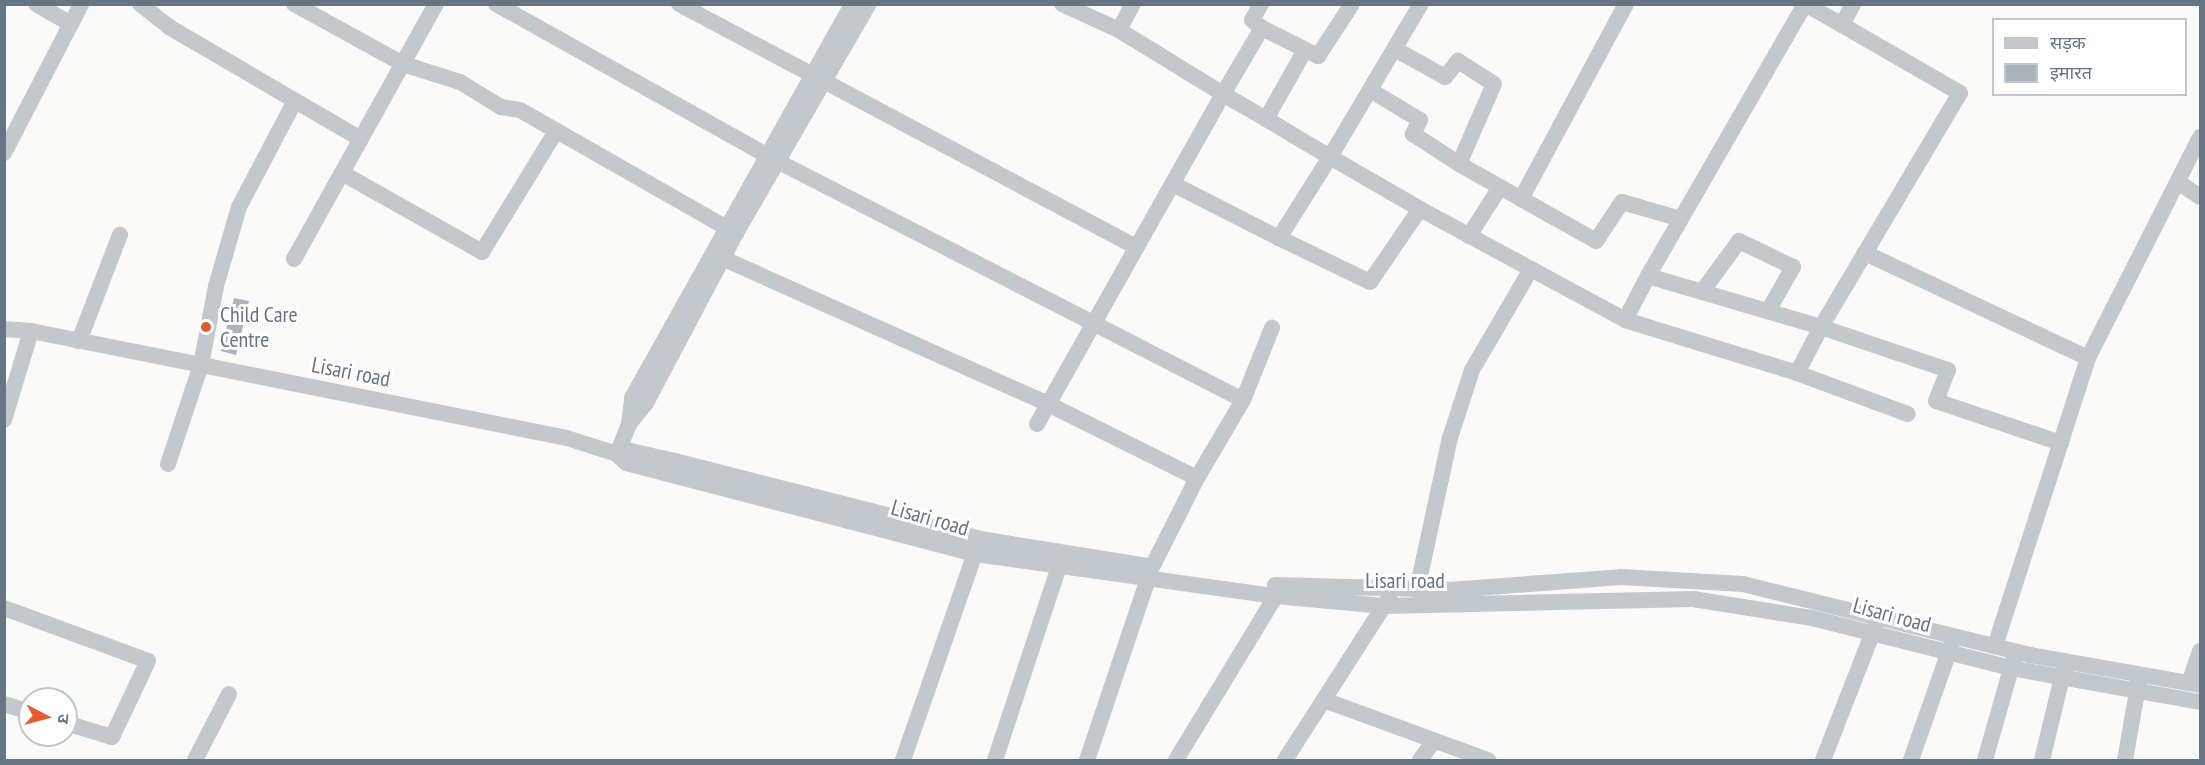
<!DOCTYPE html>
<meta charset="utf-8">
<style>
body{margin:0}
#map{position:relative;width:2205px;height:765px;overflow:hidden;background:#fafaf8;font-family:"PT Sans Narrow","Noto Sans Devanagari",sans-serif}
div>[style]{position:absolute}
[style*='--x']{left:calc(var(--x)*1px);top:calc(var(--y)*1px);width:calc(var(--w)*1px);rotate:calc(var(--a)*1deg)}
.building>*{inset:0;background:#aab3b9}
.minor>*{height:16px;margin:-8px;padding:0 8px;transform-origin:8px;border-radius:8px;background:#c3c8cc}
.dots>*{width:16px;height:16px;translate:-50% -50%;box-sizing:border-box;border:3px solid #fff;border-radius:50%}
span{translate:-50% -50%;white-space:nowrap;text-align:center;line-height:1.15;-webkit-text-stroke:6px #fff;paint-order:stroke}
.poi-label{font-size:22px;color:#657583}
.left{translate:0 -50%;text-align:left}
.street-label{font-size:22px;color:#657583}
.frame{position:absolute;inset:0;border:6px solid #657583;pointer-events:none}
.legend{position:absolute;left:1992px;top:18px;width:195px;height:78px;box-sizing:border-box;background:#fff;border:2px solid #c1c8cd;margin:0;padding:8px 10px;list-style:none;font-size:18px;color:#657583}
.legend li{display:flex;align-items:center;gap:12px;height:30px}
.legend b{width:30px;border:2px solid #c1c8cd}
.north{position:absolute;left:18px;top:687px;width:60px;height:60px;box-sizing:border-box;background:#fff;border:2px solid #c1c8cd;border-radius:50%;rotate:96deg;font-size:16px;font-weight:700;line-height:24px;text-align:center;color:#657583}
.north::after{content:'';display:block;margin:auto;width:21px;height:27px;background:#e55b2d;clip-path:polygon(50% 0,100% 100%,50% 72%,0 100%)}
</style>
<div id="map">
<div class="building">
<i style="clip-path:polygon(234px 298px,249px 301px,236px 355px,221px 351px)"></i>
</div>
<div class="minor">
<i style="--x:140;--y:4;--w:37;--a:38"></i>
<i style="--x:169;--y:27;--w:222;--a:30.3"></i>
<i style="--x:294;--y:4;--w:124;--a:28.8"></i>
<i style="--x:403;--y:64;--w:60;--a:17.5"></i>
<i style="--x:460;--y:82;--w:48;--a:31.4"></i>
<i style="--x:501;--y:107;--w:19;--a:9"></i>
<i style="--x:520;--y:110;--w:249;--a:29.7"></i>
<i style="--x:496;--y:4;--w:324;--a:29.2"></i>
<i style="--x:779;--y:162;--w:521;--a:27.15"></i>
<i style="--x:1243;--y:400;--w:91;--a:120.5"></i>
<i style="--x:679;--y:4;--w:518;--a:28"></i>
<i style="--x:1062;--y:4;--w:63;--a:24.5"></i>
<i style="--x:1261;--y:4;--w:18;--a:119"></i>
<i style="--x:1252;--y:20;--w:13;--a:39"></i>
<i style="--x:1262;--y:28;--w:77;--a:120.6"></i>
<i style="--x:1223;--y:94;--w:50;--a:30.2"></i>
<i style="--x:1266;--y:119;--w:79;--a:-60.5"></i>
<i style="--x:1805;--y:4;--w:314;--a:120"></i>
<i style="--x:1648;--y:276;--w:180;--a:16.4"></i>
<i style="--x:1821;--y:327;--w:272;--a:-59.3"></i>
<i style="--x:1960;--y:93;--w:136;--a:-150"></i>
<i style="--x:1842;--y:25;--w:24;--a:-62"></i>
<i style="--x:1807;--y:5;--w:40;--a:29.7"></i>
<i style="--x:71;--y:24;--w:22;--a:-63"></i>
<i style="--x:1262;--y:28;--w:63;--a:26.6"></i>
<i style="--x:1318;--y:56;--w:62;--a:-56.8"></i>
<i style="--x:1370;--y:90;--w:58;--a:31"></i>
<i style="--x:1420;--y:120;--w:16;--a:117"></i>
<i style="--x:1413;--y:134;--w:55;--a:33.1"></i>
<i style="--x:1459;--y:164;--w:87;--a:-66.4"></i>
<i style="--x:1494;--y:84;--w:43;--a:-147.4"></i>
<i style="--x:1458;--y:61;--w:21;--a:129"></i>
<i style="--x:1445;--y:77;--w:57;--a:-150.8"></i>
<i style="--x:1266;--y:119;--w:74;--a:30.7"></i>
<i style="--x:1330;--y:157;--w:178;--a:-59.3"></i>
<i style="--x:4;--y:153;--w:145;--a:-62.6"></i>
<i style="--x:71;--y:24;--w:40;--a:-150.3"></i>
<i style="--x:1459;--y:164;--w:157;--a:29.3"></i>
<i style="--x:1596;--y:241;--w:47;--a:-56.3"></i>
<i style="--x:1622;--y:202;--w:61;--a:16.1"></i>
<i style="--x:342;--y:173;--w:161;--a:29.4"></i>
<i style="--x:482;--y:252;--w:140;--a:-58.5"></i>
<i style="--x:2178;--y:182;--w:27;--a:34"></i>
<i style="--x:1173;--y:184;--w:119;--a:27"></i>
<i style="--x:1279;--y:238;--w:96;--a:-57.8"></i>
<i style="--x:1330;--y:157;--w:104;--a:30"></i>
<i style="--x:1420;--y:209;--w:88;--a:124.4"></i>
<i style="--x:1370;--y:282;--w:101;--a:-154.2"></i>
<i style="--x:1521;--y:199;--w:221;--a:-61.7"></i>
<i style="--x:1420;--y:209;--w:233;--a:28.4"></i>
<i style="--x:1625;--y:320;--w:50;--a:-62.4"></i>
<i style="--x:1469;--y:236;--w:58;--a:-57.7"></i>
<i style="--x:1865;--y:253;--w:246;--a:25.2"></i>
<i style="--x:722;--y:258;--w:357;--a:24.1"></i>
<i style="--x:1048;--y:404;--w:166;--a:26.4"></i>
<i style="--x:1197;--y:478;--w:100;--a:116.8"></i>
<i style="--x:1152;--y:567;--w:204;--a:108.6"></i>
<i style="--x:294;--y:259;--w:292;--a:-60.9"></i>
<i style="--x:1702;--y:292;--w:63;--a:-54"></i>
<i style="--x:1739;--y:241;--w:60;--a:25.7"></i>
<i style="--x:1793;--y:267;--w:51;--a:119.6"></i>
<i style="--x:1625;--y:320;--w:180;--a:17.1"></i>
<i style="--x:1797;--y:373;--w:52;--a:-62.4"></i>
<i style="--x:1821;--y:327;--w:134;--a:18.7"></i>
<i style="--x:1948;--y:370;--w:33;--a:111"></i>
<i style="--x:1936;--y:401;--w:132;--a:18.6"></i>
<i style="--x:4;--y:329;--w:27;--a:4"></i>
<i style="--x:31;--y:331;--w:547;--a:11.29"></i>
<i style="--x:567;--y:438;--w:52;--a:17.7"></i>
<i style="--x:617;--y:454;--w:13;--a:45"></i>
<i style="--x:626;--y:463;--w:361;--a:14.6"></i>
<i style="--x:975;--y:554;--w:303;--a:8"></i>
<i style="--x:1275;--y:596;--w:110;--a:5.2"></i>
<i style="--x:1385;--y:606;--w:308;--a:-1.3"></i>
<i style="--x:1693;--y:599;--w:121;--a:9.1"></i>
<i style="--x:1812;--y:618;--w:205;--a:14.1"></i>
<i style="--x:2011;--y:668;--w:192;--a:10.2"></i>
<i style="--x:79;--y:341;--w:114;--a:-68.9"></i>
<i style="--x:1797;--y:373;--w:118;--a:20.3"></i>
<i style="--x:1243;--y:400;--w:78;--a:-68.1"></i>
<i style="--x:4;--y:420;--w:93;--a:-73.1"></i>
<i style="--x:629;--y:424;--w:27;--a:-51"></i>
<i style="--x:646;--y:403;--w:192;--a:-62.1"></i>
<i style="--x:736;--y:233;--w:265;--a:-59.9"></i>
<i style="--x:1037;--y:424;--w:379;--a:-60.6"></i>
<i style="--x:1223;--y:94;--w:122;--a:-148.4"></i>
<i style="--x:1119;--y:30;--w:30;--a:-62"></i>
<i style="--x:617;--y:454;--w:14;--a:-12"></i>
<i style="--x:631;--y:451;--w:45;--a:12.8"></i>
<i style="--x:675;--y:461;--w:315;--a:14.3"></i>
<i style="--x:980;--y:539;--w:171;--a:9.1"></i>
<i style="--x:617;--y:454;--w:32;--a:-68"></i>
<i style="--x:629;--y:424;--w:26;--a:-83"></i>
<i style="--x:632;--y:398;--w:451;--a:-60.8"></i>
<i style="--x:168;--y:464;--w:104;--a:-71.6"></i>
<i style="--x:201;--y:365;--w:80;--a:-79.2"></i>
<i style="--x:216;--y:286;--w:82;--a:-73.8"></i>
<i style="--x:239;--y:207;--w:120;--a:-62.2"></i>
<i style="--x:1275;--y:585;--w:174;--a:1.6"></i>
<i style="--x:1449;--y:590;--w:172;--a:-4.3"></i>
<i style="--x:1621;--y:577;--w:122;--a:3.3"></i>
<i style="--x:1743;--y:584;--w:296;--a:13.9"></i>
<i style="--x:2030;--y:655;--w:173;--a:10"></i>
<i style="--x:1417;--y:590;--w:156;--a:-77.8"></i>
<i style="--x:1450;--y:438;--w:71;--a:-72.1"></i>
<i style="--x:1472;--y:370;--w:117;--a:-59.7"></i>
<i style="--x:4;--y:608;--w:153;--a:20.2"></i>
<i style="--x:148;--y:661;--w:84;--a:115.3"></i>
<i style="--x:112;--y:737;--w:48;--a:-163.1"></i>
<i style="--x:1995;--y:646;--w:303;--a:-72.1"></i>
<i style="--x:2088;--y:358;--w:248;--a:-63.1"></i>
<i style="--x:2189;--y:683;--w:34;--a:-71"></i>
<i style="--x:1324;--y:700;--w:175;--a:20.1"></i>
<i style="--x:4;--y:704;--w:27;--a:17"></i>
<i style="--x:195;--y:760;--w:74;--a:-62.7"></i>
<i style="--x:903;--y:760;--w:228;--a:-70.8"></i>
<i style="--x:995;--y:760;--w:214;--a:-71.7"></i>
<i style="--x:1176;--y:760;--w:200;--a:-58.7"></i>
<i style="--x:1285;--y:760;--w:193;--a:-57.3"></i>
<i style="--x:1420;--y:760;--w:24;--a:-54"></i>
<i style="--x:1823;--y:760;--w:146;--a:-68.7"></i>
<i style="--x:1911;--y:760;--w:124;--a:-70.7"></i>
<i style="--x:1985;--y:760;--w:106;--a:-74.1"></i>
<i style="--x:2042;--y:760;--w:98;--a:-76.4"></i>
<i style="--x:2125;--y:760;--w:80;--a:-80"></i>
</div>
<div class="dots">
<i style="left:206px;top:327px;background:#e55b2d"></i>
</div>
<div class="poi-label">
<span class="left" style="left:220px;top:327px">Child Care<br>Centre</span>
</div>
<div class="street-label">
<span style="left:351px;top:372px;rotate:11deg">Lisari road</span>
<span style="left:930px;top:518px;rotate:16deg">Lisari road</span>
<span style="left:1405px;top:581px">Lisari road</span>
<span style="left:1892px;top:615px;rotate:15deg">Lisari road</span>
</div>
<div class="frame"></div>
<ul class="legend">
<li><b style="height:8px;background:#c3c8cc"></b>सड़क</li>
<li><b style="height:16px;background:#aab3b9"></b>इमारत</li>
</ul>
<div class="north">उ</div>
</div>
